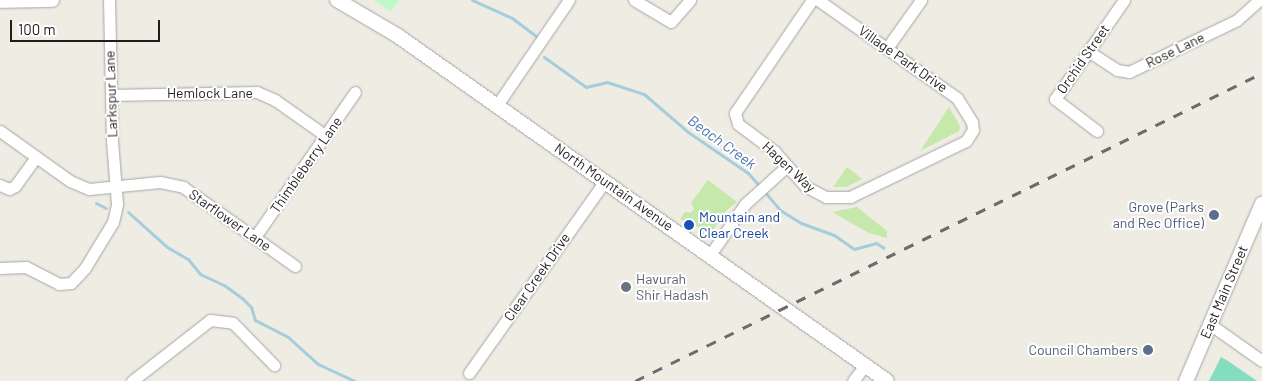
<!DOCTYPE html>
<style>
body{margin:0}
#map{position:relative;width:1262px;height:381px;overflow:hidden;background:#efece4;font-family:Barlow,sans-serif}
div>[style]{position:absolute}
[style*='--x']{left:calc(var(--x)*1px);top:calc(var(--y)*1px);width:calc(var(--w)*1px);rotate:calc(var(--a)*1deg)}
.grass>*{inset:0;background:#c6e8aa}
.park>*{inset:0;background:#c1f8c8}
.pitch>*{inset:0;background:#83ddbe}
.stream>*{height:3px;margin:-1.5px;padding:0 1.5px;transform-origin:1.5px;border-radius:1.5px;background:#a5cddc}
.roads{filter:drop-shadow(0 0 1px #a5a5a5) drop-shadow(0 0 1px #a5a5a5)}
.minor>*{height:11px;margin:-5.5px;padding:0 5.5px;transform-origin:5.5px;border-radius:5.5px;background:#fff}
.tertiary>*{height:14px;margin:-7px;padding:0 7px;transform-origin:7px;border-radius:7px;background:#fff}
.rail>*{height:3px;margin-top:-1.5px;transform-origin:0;background:repeating-linear-gradient(90deg,#6c6c6c 0 10px,transparent 0 20px)}
.dots>*{width:14px;height:14px;translate:-50% -50%;box-sizing:border-box;border:2px solid #fff;border-radius:50%}
span{translate:-50% -50%;white-space:nowrap;text-align:center;line-height:1.15;-webkit-text-stroke:4px #fff;paint-order:stroke}
.street-label{font-size:14px;color:#1e1e1e}
.service-label{font-size:14px;color:#4e5e75}
.right{translate:-100% -50%;text-align:right}
.transit-label{font-size:14px;color:#164399}
.left{translate:0 -50%;text-align:left}
.worship-label{font-size:14px;color:#5b616d}
.water-label{font-size:15px;color:#4c78ac;font-style:italic}
.scale{position:absolute;left:10px;top:20px;width:150px;height:22px;box-sizing:border-box;border:2px solid #1e1e1e;border-top:0;padding-left:6px;font-size:15px;line-height:18px;white-space:nowrap;color:#1e1e1e;-webkit-text-stroke:4px #fff;paint-order:stroke}
</style>
<div id="map">
<div class="grass">
<i style="clip-path:polygon(949px 107px,960px 126px,959px 131px,920px 151px)"></i>
<i style="clip-path:polygon(847px 167px,862px 179px,846px 187px,833px 187px)"></i>
<i style="clip-path:polygon(708px 180px,737px 202px,727px 210px,711px 233px,704px 236px,700px 228px,680px 219px,685px 212px,691px 213px,694px 209px,691px 203px)"></i>
<i style="clip-path:polygon(857px 207px,887px 231px,887px 238px,869px 233px,832px 212px)"></i>
</div>
<div class="park">
<i style="clip-path:polygon(373px 0,399px 0,391px 12px)"></i>
</div>
<div class="pitch">
<i style="clip-path:polygon(1221px 357px,1228px 361px,1257px 381px,1209px 381px)"></i>
</div>
<div class="stream">
<i style="--x:472;--y:0;--w:44;--a:24.2"></i>
<i style="--x:512;--y:18;--w:30;--a:37"></i>
<i style="--x:544;--y:57;--w:52;--a:35.5"></i>
<i style="--x:586;--y:87;--w:22;--a:-13"></i>
<i style="--x:607;--y:82;--w:39;--a:18"></i>
<i style="--x:644;--y:94;--w:58;--a:40.8"></i>
<i style="--x:688;--y:132;--w:73;--a:34.3"></i>
<i style="--x:748;--y:173;--w:18;--a:49"></i>
<i style="--x:764;--y:191;--w:25;--a:50"></i>
<i style="--x:780;--y:210;--w:25;--a:32"></i>
<i style="--x:801;--y:223;--w:35;--a:20"></i>
<i style="--x:834;--y:235;--w:24;--a:35"></i>
<i style="--x:854;--y:249;--w:23;--a:-15"></i>
<i style="--x:876;--y:243;--w:9;--a:32"></i>
<i style="--x:96;--y:203;--w:11;--a:27"></i>
<i style="--x:128;--y:212;--w:52;--a:41.9"></i>
<i style="--x:167;--y:247;--w:24;--a:30"></i>
<i style="--x:188;--y:259;--w:19;--a:51"></i>
<i style="--x:200;--y:274;--w:26;--a:25"></i>
<i style="--x:224;--y:285;--w:22;--a:36"></i>
<i style="--x:242;--y:298;--w:13;--a:45"></i>
<i style="--x:251;--y:307;--w:14;--a:73"></i>
<i style="--x:255;--y:320;--w:37;--a:27"></i>
<i style="--x:288;--y:337;--w:40;--a:42"></i>
<i style="--x:318;--y:364;--w:40;--a:25"></i>
</div>
<div class="roads">
<div class="minor">
<i style="--x:634;--y:0;--w:43;--a:30.7"></i>
<i style="--x:671;--y:22;--w:29;--a:-49"></i>
<i style="--x:812;--y:0;--w:137;--a:124.3"></i>
<i style="--x:735;--y:113;--w:11;--a:75"></i>
<i style="--x:738;--y:124;--w:45;--a:36.9"></i>
<i style="--x:774;--y:151;--w:47;--a:48.5"></i>
<i style="--x:805;--y:186;--w:24;--a:28"></i>
<i style="--x:826;--y:197;--w:24;--a:0"></i>
<i style="--x:850;--y:197;--w:129;--a:-25.8"></i>
<i style="--x:966;--y:141;--w:13;--a:-58"></i>
<i style="--x:973;--y:130;--w:8;--a:-97"></i>
<i style="--x:972;--y:122;--w:28;--a:-122"></i>
<i style="--x:957;--y:98;--w:170;--a:-144.8"></i>
<i style="--x:887;--y:48;--w:59;--a:-54.7"></i>
<i style="--x:1088;--y:51;--w:35;--a:33"></i>
<i style="--x:1117;--y:70;--w:12;--a:9"></i>
<i style="--x:1129;--y:72;--w:120;--a:-25.7"></i>
<i style="--x:1237;--y:20;--w:30;--a:-42"></i>
<i style="--x:111;--y:95;--w:146;--a:-1.2"></i>
<i style="--x:257;--y:92;--w:20;--a:24"></i>
<i style="--x:275;--y:100;--w:62;--a:35.2"></i>
<i style="--x:497;--y:105;--w:127;--a:-55.6"></i>
<i style="--x:0;--y:131;--w:86;--a:35.5"></i>
<i style="--x:70;--y:181;--w:21;--a:23"></i>
<i style="--x:89;--y:189;--w:71;--a:-5.6"></i>
<i style="--x:160;--y:182;--w:24;--a:12"></i>
<i style="--x:183;--y:187;--w:137;--a:35.2"></i>
<i style="--x:1097;--y:131;--w:53;--a:-142.7"></i>
<i style="--x:1055;--y:99;--w:121;--a:-55.1"></i>
<i style="--x:0;--y:185;--w:10;--a:24"></i>
<i style="--x:9;--y:189;--w:7;--a:-27"></i>
<i style="--x:15;--y:186;--w:36;--a:-54"></i>
<i style="--x:255;--y:237;--w:176;--a:-55.4"></i>
<i style="--x:710;--y:255;--w:62;--a:-55.5"></i>
<i style="--x:745;--y:204;--w:57;--a:-42.1"></i>
<i style="--x:0;--y:268;--w:26;--a:-2"></i>
<i style="--x:26;--y:267;--w:37;--a:27"></i>
<i style="--x:59;--y:284;--w:12;--a:-5"></i>
<i style="--x:71;--y:283;--w:21;--a:-47"></i>
<i style="--x:85;--y:268;--w:54;--a:-58.7"></i>
<i style="--x:113;--y:222;--w:18;--a:-77"></i>
<i style="--x:117;--y:204;--w:63;--a:-94.5"></i>
<i style="--x:112;--y:141;--w:141;--a:-91.2"></i>
<i style="--x:1211;--y:325;--w:62;--a:35.2"></i>
<i style="--x:469;--y:373;--w:235;--a:-54.7"></i>
<i style="--x:132;--y:381;--w:99;--a:-38"></i>
<i style="--x:210;--y:320;--w:23;--a:7"></i>
<i style="--x:233;--y:323;--w:59;--a:45.7"></i>
<i style="--x:853;--y:381;--w:20;--a:-53"></i>
</div>
<div class="tertiary">
<i style="--x:337;--y:0;--w:71;--a:30.5"></i>
<i style="--x:398;--y:36;--w:598;--a:35.2"></i>
<i style="--x:0;--y:1;--w:52;--a:-1.1"></i>
<i style="--x:1186;--y:381;--w:193;--a:-66.8"></i>
</div>
</div>
<div class="rail">
<i style="--x:635;--y:381;--w:699;--a:-26.16"></i>
</div>
<div class="dots">
<i style="left:1214px;top:215px;background:#5c6f8a"></i>
<i style="left:689px;top:225px;background:#1a4fb4"></i>
<i style="left:626px;top:287px;background:#6b7280"></i>
<i style="left:1148px;top:350px;background:#5c6f8a"></i>
</div>
<div class="street-label">
<span style="left:1175px;top:50px;rotate:-26deg">Rose Lane</span>
<span style="left:903px;top:59px;rotate:35deg">Village Park Drive</span>
<span style="left:1083px;top:59px;rotate:-55deg">Orchid Street</span>
<span style="left:210px;top:93px">Hemlock Lane</span>
<span style="left:111px;top:94px;rotate:-92deg">Larkspur Lane</span>
<span style="left:306px;top:165px;rotate:-55deg">Thimbleberry Lane</span>
<span style="left:789px;top:167px;rotate:43deg">Hagen Way</span>
<span style="left:614px;top:187px;rotate:35deg">North Mountain Avenue</span>
<span style="left:230px;top:220px;rotate:35deg">Starflower Lane</span>
<span style="left:537px;top:277px;rotate:-55deg">Clear Creek Drive</span>
<span style="left:1224px;top:292px;rotate:-67deg">East Main Street</span>
</div>
<div class="service-label">
<span class="right" style="left:1204px;top:215px">Grove (Parks<br>and Rec Office)</span>
<span class="right" style="left:1138px;top:350px">Council Chambers</span>
</div>
<div class="transit-label">
<span class="left" style="left:699px;top:225px">Mountain and<br>Clear Creek</span>
</div>
<div class="worship-label">
<span class="left" style="left:636px;top:287px">Havurah<br>Shir Hadash</span>
</div>
<div class="water-label">
<span style="left:722px;top:142px;rotate:36deg">Beach Creek</span>
</div>
<div class="scale">100 m</div>
</div>
